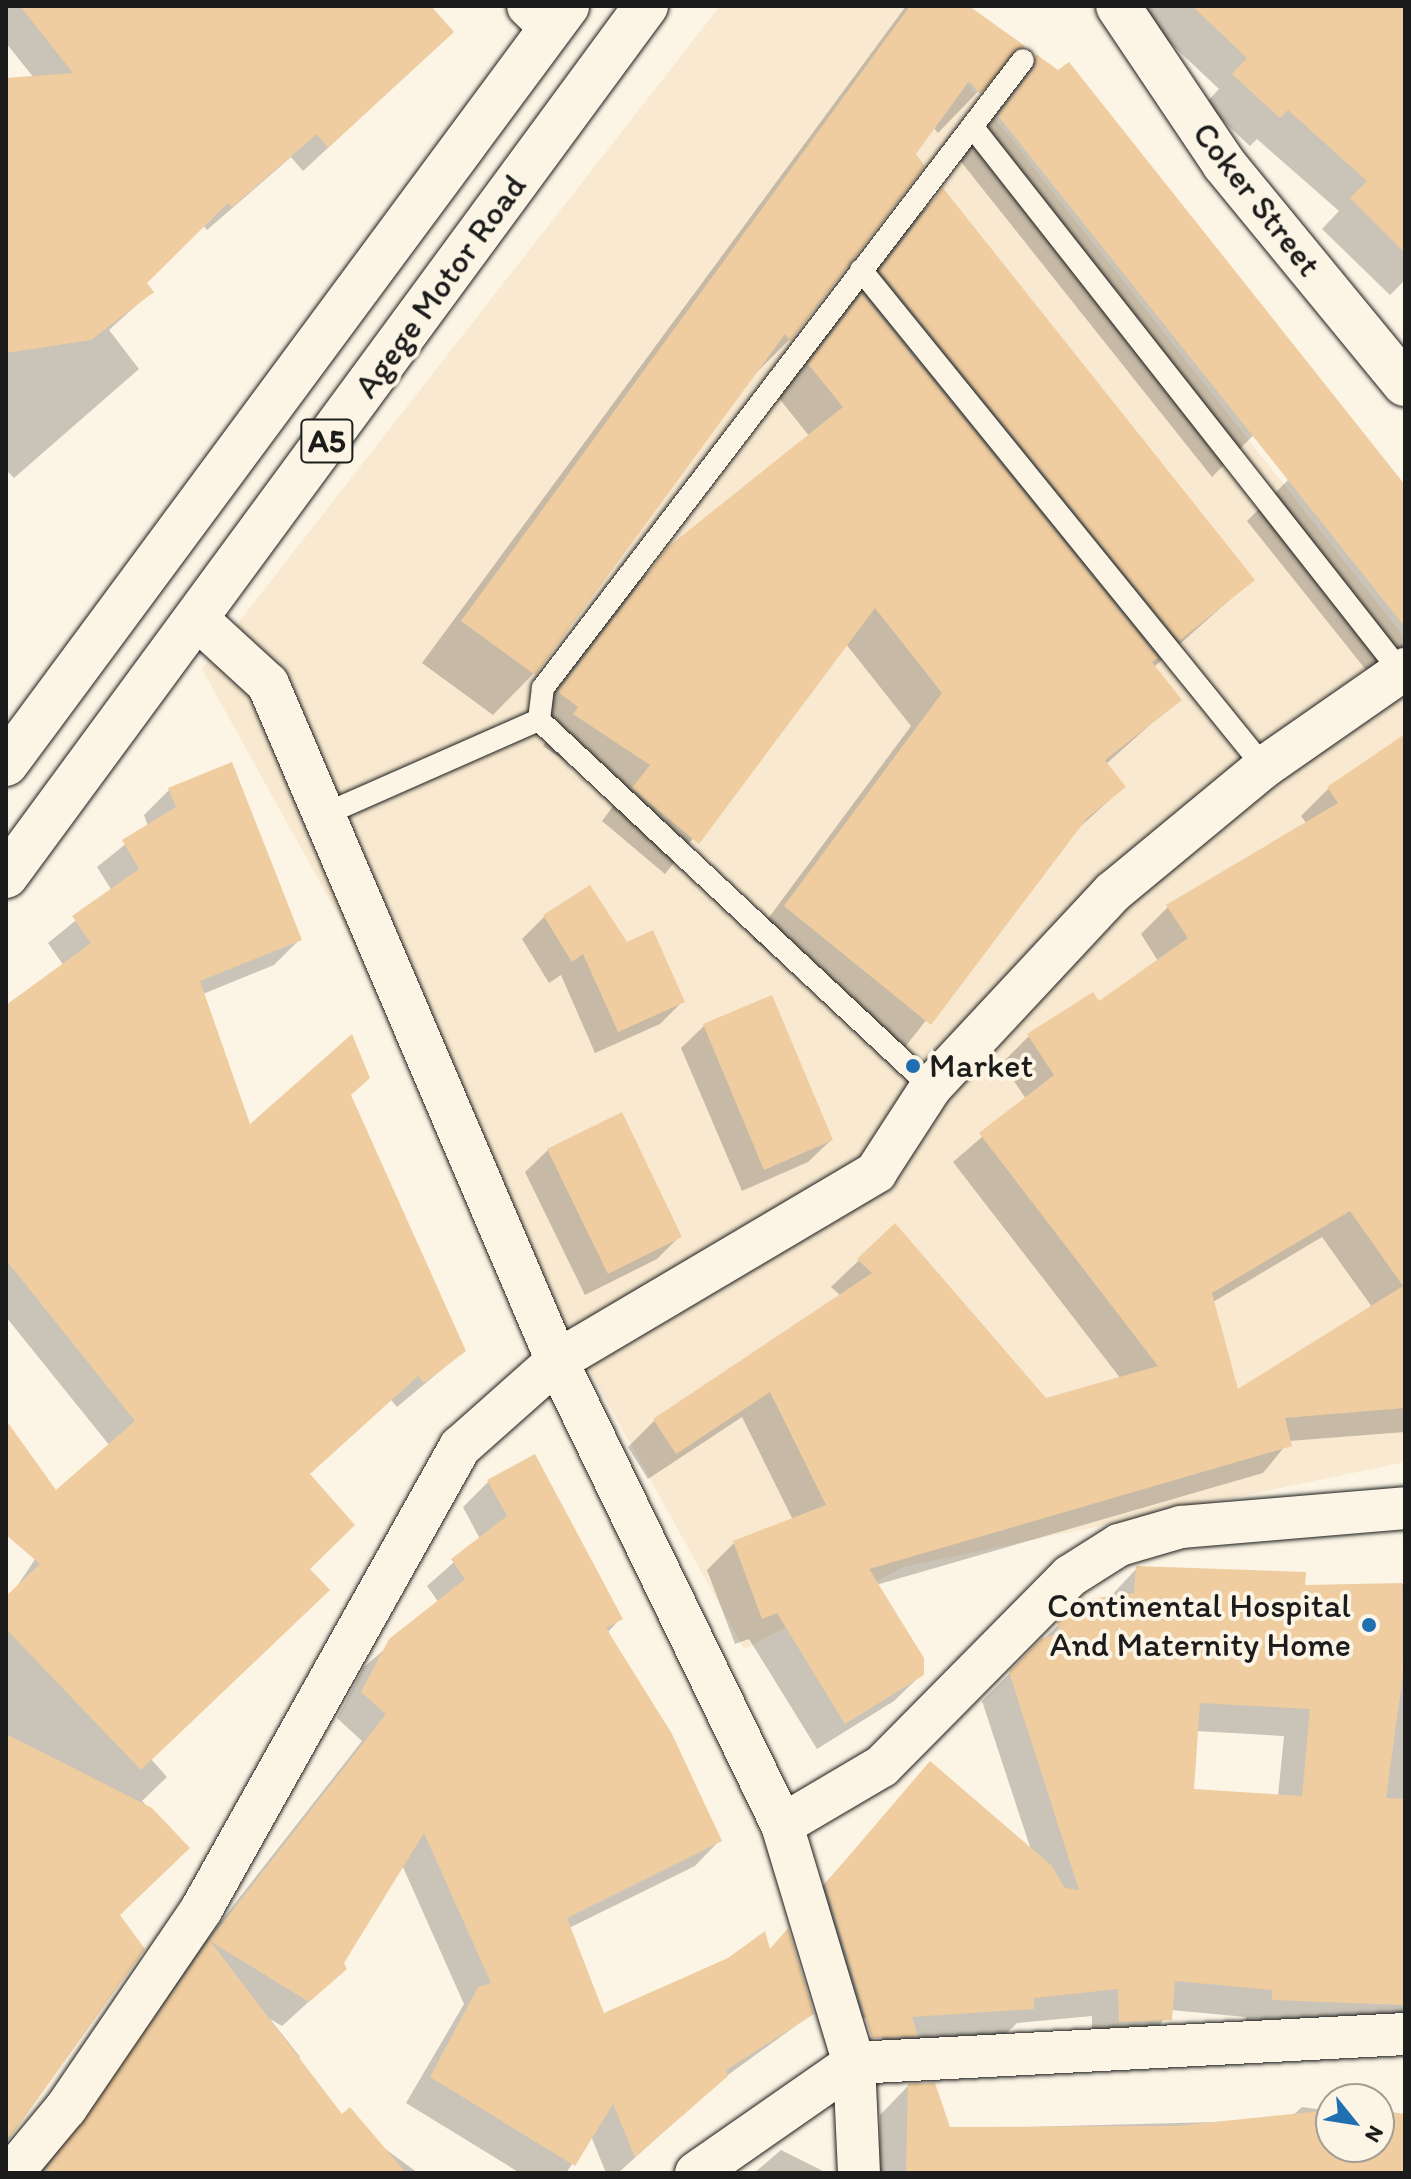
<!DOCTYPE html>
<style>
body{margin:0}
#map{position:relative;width:1411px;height:2179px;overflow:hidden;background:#fcf5e5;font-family:Itim,sans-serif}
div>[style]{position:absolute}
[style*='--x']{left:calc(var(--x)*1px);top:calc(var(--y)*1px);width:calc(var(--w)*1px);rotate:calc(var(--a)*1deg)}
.built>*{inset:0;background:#f8e9d0}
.shadow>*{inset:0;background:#0003}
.building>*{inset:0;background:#efcda0}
.roads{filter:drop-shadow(0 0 2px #1c1c1c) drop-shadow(0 0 2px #1c1c1c)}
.service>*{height:22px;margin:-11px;padding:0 11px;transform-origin:11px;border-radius:11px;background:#fcf5e5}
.minor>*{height:42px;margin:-21px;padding:0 21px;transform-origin:21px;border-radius:21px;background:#fcf5e5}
.tertiary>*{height:44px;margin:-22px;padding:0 22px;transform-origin:22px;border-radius:22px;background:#fcf5e5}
.trunk>*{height:44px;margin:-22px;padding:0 22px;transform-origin:22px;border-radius:22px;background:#fcf5e5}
.dots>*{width:22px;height:22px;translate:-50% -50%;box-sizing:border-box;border:4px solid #fcf5e5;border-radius:50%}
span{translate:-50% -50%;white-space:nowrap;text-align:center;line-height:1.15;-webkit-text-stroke:8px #fcf5e5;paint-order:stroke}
.shield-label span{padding:2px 6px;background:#fcf5e5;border:2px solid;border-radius:6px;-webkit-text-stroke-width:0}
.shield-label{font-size:32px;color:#1c1c1c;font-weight:700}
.street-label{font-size:34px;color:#1c1c1c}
.poi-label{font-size:34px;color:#1c1c1c}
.left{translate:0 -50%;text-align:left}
.right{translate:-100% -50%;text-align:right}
.frame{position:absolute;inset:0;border:8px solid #1c1c1c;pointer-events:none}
.north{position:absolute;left:1315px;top:2083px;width:80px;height:80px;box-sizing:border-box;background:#fcf5e5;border:2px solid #a29e95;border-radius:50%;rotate:120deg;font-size:22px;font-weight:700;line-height:32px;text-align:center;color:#1c1c1c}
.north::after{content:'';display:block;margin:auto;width:28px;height:36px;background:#1f6fb2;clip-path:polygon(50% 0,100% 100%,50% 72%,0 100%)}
</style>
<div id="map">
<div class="built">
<i style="clip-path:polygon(720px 6px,906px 6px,1405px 638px,1405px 1462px,904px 1567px,744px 1649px,202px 669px)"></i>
</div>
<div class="shadow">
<i style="clip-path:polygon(6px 6px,422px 6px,427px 56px,303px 171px,291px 157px,207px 230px,203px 225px,145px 283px,151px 292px,109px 330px,139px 369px,14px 478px,6px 470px,6px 88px,102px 163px,6px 43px)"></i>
<i style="clip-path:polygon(906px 6px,966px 6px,1022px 46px,938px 133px,933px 127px,913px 154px,922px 166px,789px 340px,748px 381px,533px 674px,493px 715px,422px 663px)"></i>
<i style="clip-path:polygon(1131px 6px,1405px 6px,1405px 280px,1390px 295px,1322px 229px,1339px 211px,1257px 139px,1250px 146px,1205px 104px,1219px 89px)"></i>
<i style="clip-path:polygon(1036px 57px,1314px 374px,1212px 477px,958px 158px,995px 97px)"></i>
<i style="clip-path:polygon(943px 191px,1252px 580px,1154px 667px,1179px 699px,1106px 764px,1124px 787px,1072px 834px,898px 1056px,753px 939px,911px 726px,846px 644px,665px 874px,602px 821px,619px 798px,543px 746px,547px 740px,527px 725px,637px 582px,810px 437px,778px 397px,902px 232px)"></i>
<i style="clip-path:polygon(1288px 480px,1405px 488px,1405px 656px,1374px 680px,1247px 521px)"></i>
<i style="clip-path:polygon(evenodd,1398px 740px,1405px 750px,1405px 1432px,1289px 1441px,1263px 1473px,876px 1585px,922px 1674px,894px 1701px,817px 1749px,749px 1639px,735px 1644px,707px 1570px,734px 1543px,793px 1520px,742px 1417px,648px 1479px,628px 1447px,655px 1420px,841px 1296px,831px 1287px,895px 1226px,1046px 1400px,1121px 1379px,953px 1162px,1026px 1099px,1002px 1063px,1029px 1036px,1098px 1004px,1158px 961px,1141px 934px,1168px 907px,1307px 824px,1301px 816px,1328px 789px,1398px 740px,1322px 1237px,1372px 1307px,1237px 1392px,1213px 1302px,1322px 1237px)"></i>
<i style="clip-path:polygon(169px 790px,300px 939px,274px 965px,203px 994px,249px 1127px,349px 1096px,464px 1351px,397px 1407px,391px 1400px,308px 1475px,308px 1569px,151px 1759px,167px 1777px,142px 1801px,188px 1848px,118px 1916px,143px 1950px,6px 2137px,6px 1603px,110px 1446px,6px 1317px,6px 1014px,64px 966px,48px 943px,112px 891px,97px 867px,148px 826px,144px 815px)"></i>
<i style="clip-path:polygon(544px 917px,626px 944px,682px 1002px,660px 1024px,595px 1053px,561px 975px,549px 983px,522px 939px)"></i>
<i style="clip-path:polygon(771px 998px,831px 1140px,808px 1162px,742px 1191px,681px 1048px,704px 1026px)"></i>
<i style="clip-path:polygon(548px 1150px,680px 1236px,657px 1259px,585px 1295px,525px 1172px)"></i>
<i style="clip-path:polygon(489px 1481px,620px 1619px,607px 1633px,720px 1840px,695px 1866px,569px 1928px,603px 2016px,768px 1951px,787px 1932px,812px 2014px,721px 2080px,618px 2173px,606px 2173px,591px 2136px,566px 2173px,520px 2173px,406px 2103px,464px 2004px,402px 1865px,341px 1963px,345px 1969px,282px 2026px,270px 2019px,300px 2057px,293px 2068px,342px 2117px,418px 2173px,37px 2173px,186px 1966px,362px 1741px,337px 1718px,364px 1667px,439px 1603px,427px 1586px,480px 1539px,463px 1507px)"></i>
<i style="clip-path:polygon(evenodd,1137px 1568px,1303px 1587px,1405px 1584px,1405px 2050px,1245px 2026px,1246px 2017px,1171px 2010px,1143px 2047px,1092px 2048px,1092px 2016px,1017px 2023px,1005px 2035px,882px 2043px,883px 2020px,862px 2018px,799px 1913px,930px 1764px,1031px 1850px,982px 1701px,1081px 1602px,1109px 1598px,1137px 1568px,1196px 1731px,1284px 1736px,1278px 1796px,1191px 1791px,1196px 1731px)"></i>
<i style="clip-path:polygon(908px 2086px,948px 2129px,1288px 2120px,1302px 2107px,1331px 2111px,1331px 2147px,1379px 2147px,1379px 2117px,1405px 2117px,1405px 2173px,879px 2173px,880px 2115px)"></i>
<i style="clip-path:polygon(781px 2150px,827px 2173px,754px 2173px)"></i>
</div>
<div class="building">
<i style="clip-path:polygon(20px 6px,431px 6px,454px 32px,328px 148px,317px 134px,232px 207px,228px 203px,147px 283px,154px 292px,91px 340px,6px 353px,6px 78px,73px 73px)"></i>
<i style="clip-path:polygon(910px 6px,969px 6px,1025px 46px,980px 94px,969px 81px,916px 154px,925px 166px,790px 341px,785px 334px,535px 675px,461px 621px)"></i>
<i style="clip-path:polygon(1192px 6px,1405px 6px,1405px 253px,1350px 198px,1367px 181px,1288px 110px,1280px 118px,1232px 74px,1247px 58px)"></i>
<i style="clip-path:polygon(1036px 54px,1058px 70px,1069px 62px,1405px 485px,1405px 627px,998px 116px,1034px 68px)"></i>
<i style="clip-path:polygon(943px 188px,1255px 580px,1179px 641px,880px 271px)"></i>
<i style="clip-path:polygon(862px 294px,1158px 658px,1152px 662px,1182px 700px,1105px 760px,1126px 787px,1087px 818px,931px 1025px,784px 906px,942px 693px,875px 608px,699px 844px,632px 788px,650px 765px,573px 714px,578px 707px,558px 692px,668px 547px,843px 407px,808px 364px)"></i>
<i style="clip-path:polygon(evenodd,1405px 734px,1405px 1408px,1285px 1418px,1292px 1446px,869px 1569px,924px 1658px,924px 1675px,845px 1724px,777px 1613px,762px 1619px,733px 1541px,826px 1505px,770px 1392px,676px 1454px,653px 1419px,872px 1273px,857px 1259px,895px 1223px,1046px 1398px,1158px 1366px,979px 1133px,1054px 1075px,1027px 1034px,1093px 992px,1099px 1001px,1188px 938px,1166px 905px,1338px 803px,1327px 787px,1405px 734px,1350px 1211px,1403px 1286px,1238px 1389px,1212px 1293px,1350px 1211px)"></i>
<i style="clip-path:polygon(232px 762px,302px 940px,200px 981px,250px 1124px,352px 1034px,370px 1078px,351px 1095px,466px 1351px,424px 1383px,418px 1376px,310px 1474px,355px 1525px,310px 1569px,330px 1590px,141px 1770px,6px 1629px,6px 1596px,40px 1564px,6px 1535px,6px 1420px,56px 1490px,135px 1421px,6px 1260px,6px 1005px,91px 943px,72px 916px,139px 869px,122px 840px,176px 807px,168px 788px)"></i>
<i style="clip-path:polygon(590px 885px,627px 942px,653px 930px,685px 1002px,618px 1032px,583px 954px,572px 962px,543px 915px)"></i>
<i style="clip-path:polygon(772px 995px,833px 1140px,764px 1170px,703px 1024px)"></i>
<i style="clip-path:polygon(622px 1112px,682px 1237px,608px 1274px,547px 1149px)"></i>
<i style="clip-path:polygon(535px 1454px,623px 1619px,606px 1628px,672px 1734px,722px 1841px,567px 1918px,604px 2013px,728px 1958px,765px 1931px,770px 1949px,788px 1928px,814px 2014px,726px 2070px,728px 2076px,635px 2157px,613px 2104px,575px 2166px,430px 2077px,478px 1987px,491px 1983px,424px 1833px,344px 1963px,347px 1969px,309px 2002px,210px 1941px,342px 2114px,350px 2107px,406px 2173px,43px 2173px,211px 1938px,386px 1714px,361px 1692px,389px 1639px,465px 1579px,451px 1559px,507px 1516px,487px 1480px)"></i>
<i style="clip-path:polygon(evenodd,1136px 1566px,1306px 1572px,1305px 1585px,1402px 1583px,1403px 1674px,1386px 1798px,1405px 1799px,1405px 2005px,1272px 2000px,1272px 1990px,1175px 1981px,1172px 2020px,1119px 2022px,1118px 1989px,1034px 1998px,1034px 2009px,912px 2017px,918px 2036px,872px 2038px,825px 1884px,930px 1761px,1051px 1865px,1065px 1888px,1079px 1890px,1009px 1672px,1041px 1639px,1060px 1633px,1057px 1623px,1080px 1600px,1134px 1593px,1136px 1566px,1200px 1703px,1310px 1709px,1302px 1796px,1194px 1789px,1200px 1703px)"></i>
<i style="clip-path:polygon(6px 1734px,152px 1808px,190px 1848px,120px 1915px,145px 1949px,6px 2143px)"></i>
<i style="clip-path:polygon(935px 2083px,950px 2127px,1176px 2126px,1331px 2110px,1331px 2147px,1379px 2147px,1379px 2110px,1405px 2114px,1405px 2173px,906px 2173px,908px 2084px)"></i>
</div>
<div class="roads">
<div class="service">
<i style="--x:975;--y:130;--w:689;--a:51.83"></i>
<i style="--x:861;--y:270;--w:640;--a:50.96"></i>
<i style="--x:321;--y:816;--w:238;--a:-23.8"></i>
<i style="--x:931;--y:1087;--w:537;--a:-136.89"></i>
<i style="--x:539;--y:720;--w:32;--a:-83"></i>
<i style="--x:543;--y:688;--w:790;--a:-52.61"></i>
</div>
<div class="minor">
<i style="--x:528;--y:6;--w:30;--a:44"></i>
<i style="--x:197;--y:619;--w:96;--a:42.5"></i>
<i style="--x:268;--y:684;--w:736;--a:66.88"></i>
<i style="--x:557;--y:1361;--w:516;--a:64.13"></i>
<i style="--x:782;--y:1825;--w:249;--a:73.2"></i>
<i style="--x:854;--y:2063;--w:110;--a:87.4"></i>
<i style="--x:782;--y:1825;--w:116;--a:-30.5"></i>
<i style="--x:882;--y:1766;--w:267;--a:-45.3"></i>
<i style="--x:1070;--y:1576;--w:58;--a:-32.3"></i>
<i style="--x:1119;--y:1545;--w:65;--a:-16.2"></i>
<i style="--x:1181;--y:1527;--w:225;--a:-4.8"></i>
<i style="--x:12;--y:2173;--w:85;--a:-50.3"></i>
<i style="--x:66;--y:2108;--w:240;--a:-55.7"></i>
<i style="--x:201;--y:1910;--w:531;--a:-60.78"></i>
<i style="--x:460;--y:1447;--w:130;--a:-41.6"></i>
<i style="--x:557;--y:1361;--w:371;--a:-30.6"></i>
<i style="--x:876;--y:1172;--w:101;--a:-57.1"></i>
<i style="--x:931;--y:1087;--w:267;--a:-47"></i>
<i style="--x:1113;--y:892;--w:196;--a:-39.6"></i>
<i style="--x:1264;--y:767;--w:172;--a:-34.8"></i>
<i style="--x:696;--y:2173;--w:193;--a:-34.8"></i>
<i style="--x:854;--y:2063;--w:552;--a:-3.01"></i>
</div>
<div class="tertiary">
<i style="--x:1118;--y:6;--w:190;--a:56.1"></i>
<i style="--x:1224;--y:164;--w:285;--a:50.6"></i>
</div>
<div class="trunk">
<i style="--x:6;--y:764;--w:943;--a:-53.49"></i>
<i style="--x:6;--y:876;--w:1080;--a:-53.66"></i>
</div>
</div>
<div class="dots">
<i style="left:913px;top:1066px;background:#1f6fb2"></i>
<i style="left:1369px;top:1625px;background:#1f6fb2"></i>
</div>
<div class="shield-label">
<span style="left:327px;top:441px">A5</span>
</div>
<div class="street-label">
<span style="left:1257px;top:199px;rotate:52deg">Coker Street</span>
<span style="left:440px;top:286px;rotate:-54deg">Agege Motor Road</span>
</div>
<div class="poi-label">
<span class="left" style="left:929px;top:1066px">Market</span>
<span class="right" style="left:1351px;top:1625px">Continental Hospital<br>And Maternity Home</span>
</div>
<div class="frame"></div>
<div class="north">N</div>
</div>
